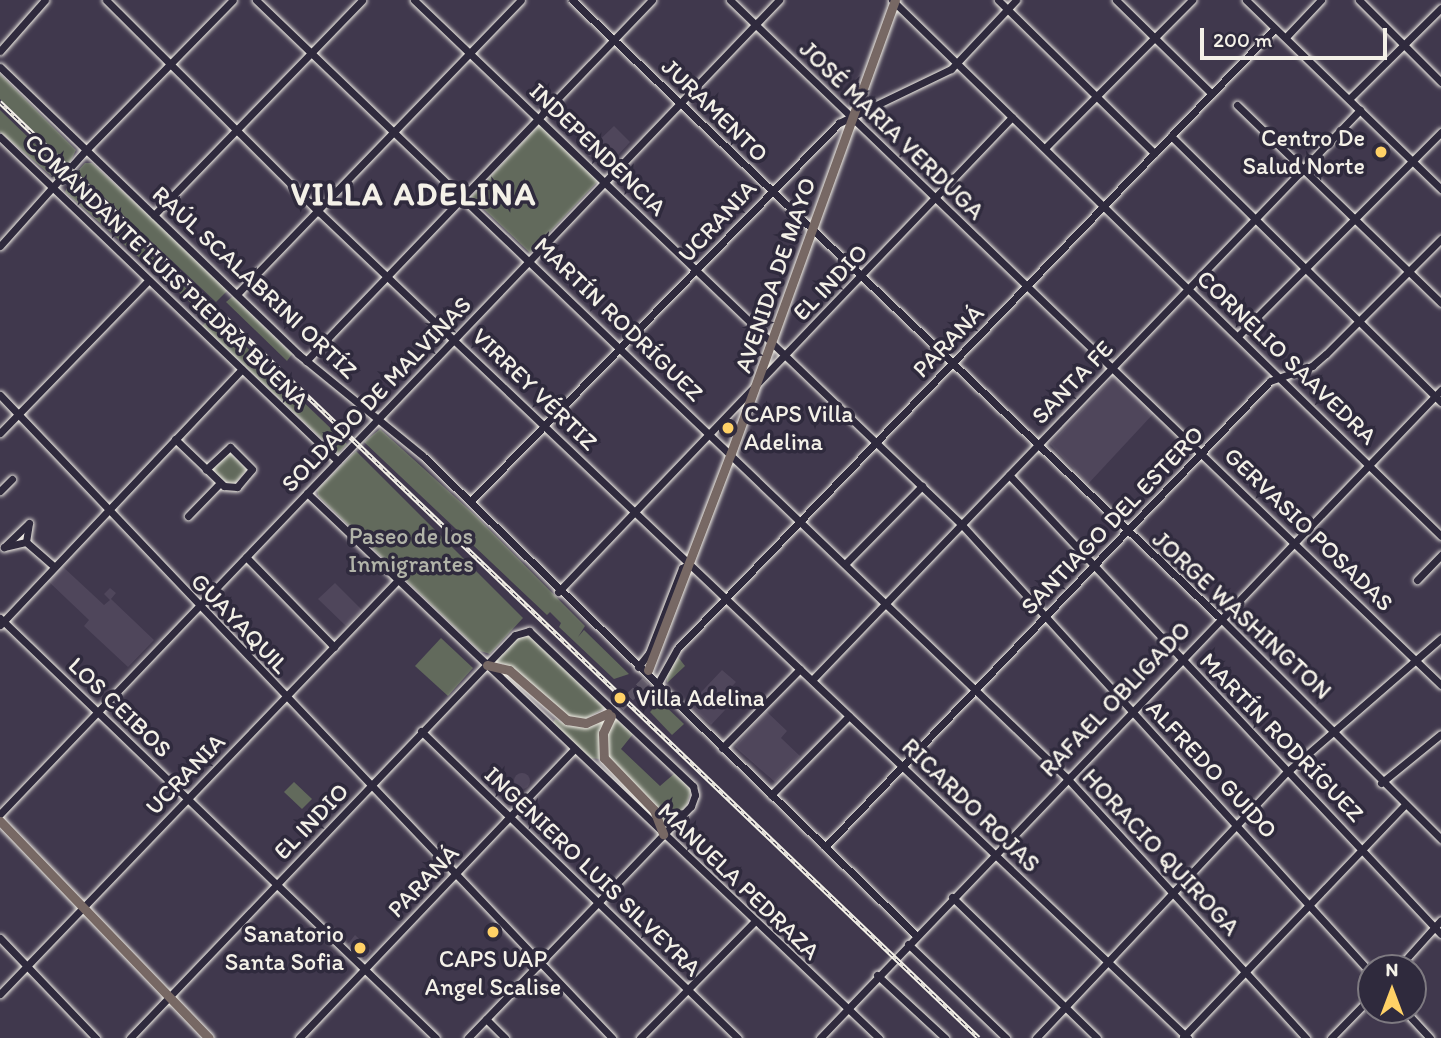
<!DOCTYPE html>
<meta charset="utf-8">
<style>
body{margin:0}
#map{position:relative;width:1441px;height:1038px;overflow:hidden;background:#40384d;font-family:Itim,sans-serif}
div>[style]{position:absolute}
[style*='--x']{left:calc(var(--x)*1px);top:calc(var(--y)*1px);width:calc(var(--w)*1px);rotate:calc(var(--a)*1deg)}
.built>*{inset:0;background:#4f465b}
.round{border-radius:50%}
.green>*{inset:0;background:#626a5c}
.major-tunnel>*{height:9px;margin-top:-4.5px;transform-origin:0;background:repeating-linear-gradient(90deg,#5b5464 0 9px,transparent 0 13.5px)}
.roads{filter:drop-shadow(0 0 2px #f4f1e8) drop-shadow(0 0 2px #f4f1e8)}
.minor>*{height:7px;margin:-3.5px;padding:0 3.5px;transform-origin:3.5px;border-radius:3.5px;background:#2f2a3d}
.major>*{height:9px;margin:-4.5px;padding:0 4.5px;transform-origin:4.5px;border-radius:4.5px;background:#776864}
.rail>*{height:4.5px;margin-top:-2.25px;transform-origin:0;background:repeating-linear-gradient(90deg,#2f2a3d 0 5px,#f4f1e8 0 10px);box-sizing:border-box;border-block:2px solid #f4f1e8}
.dots>*{width:19px;height:19px;translate:-50% -50%;box-sizing:border-box;border:4px solid #2f2a3d;border-radius:50%}
span{translate:-50% -50%;white-space:nowrap;text-align:center;line-height:1.15;-webkit-text-stroke:7px #2f2a3d;paint-order:stroke}
.street-label{font-size:24px;color:#f4f1e8}
.poi-label{font-size:24px;color:#f4f1e8}
.right{translate:-100% -50%;text-align:right}
.left{translate:0 -50%;text-align:left}
.park-label{font-size:24px;color:#b2b4a9}
.district-label{font-size:32px;color:#f4f1e8;font-weight:700;letter-spacing:2px}
.north{position:absolute;left:1357px;top:954px;width:70px;height:70px;box-sizing:border-box;background:#2f2a3d;border:2px solid #7e7a81;border-radius:50%;rotate:0deg;font-size:19px;font-weight:700;line-height:28px;text-align:center;color:#f4f1e8}
.north::after{content:'';display:block;margin:auto;width:24px;height:32px;background:#ffd166;clip-path:polygon(50% 0,100% 100%,50% 72%,0 100%)}
.scale{position:absolute;left:1200px;top:28px;width:187px;height:32px;box-sizing:border-box;border:4px solid #f4f1e8;border-top:0;padding-left:9px;font-size:21px;line-height:24px;white-space:nowrap;color:#f4f1e8;-webkit-text-stroke:5px #2f2a3d;paint-order:stroke}
</style>
<div id="map">
<div class="built">
<i style="clip-path:polygon(614px 126px,630px 142px,604px 170px,586px 153px)"></i>
<i style="clip-path:polygon(1114px 376px,1154px 413px,1088px 484px,1050px 444px)"></i>
<i style="clip-path:polygon(62px 566px,104px 605px,110px 600px,104px 594px,110px 588px,116px 593px,111px 599px,154px 640px,128px 667px,84px 626px,89px 620px,48px 581px)"></i>
<i style="clip-path:polygon(335px 583px,362px 610px,346px 626px,318px 599px)"></i>
<i style="clip-path:polygon(722px 670px,736px 682px,717px 702px,725px 710px,711px 725px,689px 705px)"></i>
<i style="clip-path:polygon(766px 711px,787px 731px,781px 738px,800px 756px,775px 782px,735px 747px)"></i>
<i class="round" style="left:514px;top:773px;width:16px;height:16px"></i>
<i style="clip-path:polygon(355px 935px,372px 951px,365px 959px,348px 944px)"></i>
</div>
<div class="green">
<i style="clip-path:polygon(0 74px,76px 150px,69px 165px,0 99px)"></i>
<i style="clip-path:polygon(0 110px,63px 171px,55px 179px,0 132px)"></i>
<i style="clip-path:polygon(541px 123px,601px 178px,530px 253px,471px 197px)"></i>
<i style="clip-path:polygon(85px 163px,92px 163px,229px 289px,216px 302px,77px 172px)"></i>
<i style="clip-path:polygon(71px 179px,208px 309px,202px 313px,65px 192px)"></i>
<i style="clip-path:polygon(233px 296px,292px 354px,287px 361px,226px 302px)"></i>
<i style="clip-path:polygon(213px 315px,347px 444px,338px 454px,202px 326px)"></i>
<i style="clip-path:polygon(380px 429px,475px 515px,585px 626px,578px 637px,584px 630px,629px 674px,614px 679px,559px 627px,561px 623px,550px 612px,547px 615px,364px 442px)"></i>
<i style="clip-path:polygon(356px 451px,523px 618px,490px 654px,480px 651px,318px 496px,317px 490px)"></i>
<i style="clip-path:polygon(229px 452px,247px 469px,235px 484px,222px 482px,210px 469px)"></i>
<i style="clip-path:polygon(528px 635px,534px 638px,605px 708px,585px 719px,564px 716px,512px 667px,494px 661px,516px 637px)"></i>
<i style="clip-path:polygon(441px 638px,473px 668px,448px 696px,415px 666px)"></i>
<i style="clip-path:polygon(678px 657px,685px 666px,667px 683px,667px 674px)"></i>
<i style="clip-path:polygon(660px 701px,684px 724px,672px 735px,650px 712px)"></i>
<i style="clip-path:polygon(608px 715px,599px 736px,601px 759px,587px 758px,553px 723px,555px 719px,569px 726px,591px 725px)"></i>
<i style="clip-path:polygon(614px 717px,633px 734px,621px 749px,660px 786px,675px 773px,691px 789px,687px 805px,666px 827px,653px 804px,608px 756px,605px 735px)"></i>
<i style="clip-path:polygon(294px 782px,312px 799px,302px 809px,284px 792px)"></i>
</div>
<div class="major-tunnel">
<i style="--x:611;--y:716;--w:59;--a:-45.7"></i>
</div>
<div class="roads">
<div class="minor">
<i style="--x:106;--y:0;--w:301;--a:44.9"></i>
<i style="--x:319;--y:212;--w:1199;--a:43.55"></i>
<i style="--x:256;--y:0;--w:1122;--a:43.81"></i>
<i style="--x:1066;--y:777;--w:355;--a:47.4"></i>
<i style="--x:414;--y:0;--w:759;--a:43.77"></i>
<i style="--x:962;--y:525;--w:607;--a:47.61"></i>
<i style="--x:572;--y:0;--w:895;--a:43.64"></i>
<i style="--x:1220;--y:618;--w:313;--a:45"></i>
<i style="--x:730;--y:0;--w:987;--a:43.93"></i>
<i style="--x:892;--y:0;--w:767;--a:44.31"></i>
<i style="--x:998;--y:0;--w:219;--a:44.4"></i>
<i style="--x:1116;--y:0;--w:134;--a:44.4"></i>
<i style="--x:1246;--y:0;--w:272;--a:44.1"></i>
<i style="--x:1359;--y:0;--w:116;--a:45"></i>
<i style="--x:1286;--y:37;--w:51;--a:-46.6"></i>
<i style="--x:0;--y:51;--w:68;--a:-48.6"></i>
<i style="--x:0;--y:67;--w:414;--a:43.9"></i>
<i style="--x:298;--y:354;--w:160;--a:39.2"></i>
<i style="--x:422;--y:455;--w:689;--a:44.18"></i>
<i style="--x:1349;--y:99;--w:129;--a:-44.7"></i>
<i style="--x:1237;--y:105;--w:284;--a:44.1"></i>
<i style="--x:1171;--y:136;--w:379;--a:44.6"></i>
<i style="--x:0;--y:137;--w:468;--a:43.8"></i>
<i style="--x:1045;--y:148;--w:209;--a:-45.2"></i>
<i style="--x:154;--y:215;--w:299;--a:-45.9"></i>
<i style="--x:0;--y:246;--w:127;--a:-48.2"></i>
<i style="--x:85;--y:151;--w:211;--a:-45.6"></i>
<i style="--x:238;--y:293;--w:407;--a:-46"></i>
<i style="--x:1238;--y:336;--w:288;--a:-45.1"></i>
<i style="--x:306;--y:361;--w:500;--a:-46.22"></i>
<i style="--x:0;--y:395;--w:888;--a:46.41"></i>
<i style="--x:0;--y:433;--w:211;--a:-45.8"></i>
<i style="--x:175;--y:439;--w:68;--a:43.8"></i>
<i style="--x:224;--y:486;--w:13;--a:4"></i>
<i style="--x:237;--y:487;--w:23;--a:-50"></i>
<i style="--x:252;--y:469;--w:31;--a:-135"></i>
<i style="--x:230;--y:447;--w:33;--a:137"></i>
<i style="--x:1009;--y:475;--w:630;--a:46.74"></i>
<i style="--x:0;--y:491;--w:17;--a:-45"></i>
<i style="--x:307;--y:493;--w:790;--a:43.62"></i>
<i style="--x:470;--y:502;--w:529;--a:-45.77"></i>
<i style="--x:839;--y:123;--w:124;--a:-25.7"></i>
<i style="--x:951;--y:69;--w:95;--a:-46.7"></i>
<i style="--x:188;--y:516;--w:46;--a:-45.9"></i>
<i style="--x:26;--y:542;--w:19;--a:-81"></i>
<i style="--x:29;--y:523;--w:35;--a:136"></i>
<i style="--x:4;--y:547;--w:23;--a:-13"></i>
<i style="--x:26;--y:542;--w:37;--a:41"></i>
<i style="--x:246;--y:557;--w:126;--a:45.6"></i>
<i style="--x:845;--y:564;--w:110;--a:-45.4"></i>
<i style="--x:1417;--y:580;--w:35;--a:-46"></i>
<i style="--x:558;--y:592;--w:657;--a:-46.29"></i>
<i style="--x:0;--y:618;--w:605;--a:43.93"></i>
<i style="--x:0;--y:625;--w:352;--a:-46.6"></i>
<i style="--x:638;--y:667;--w:18;--a:-52"></i>
<i style="--x:649;--y:653;--w:91;--a:-68.8"></i>
<i style="--x:682;--y:568;--w:8;--a:-30"></i>
<i style="--x:812;--y:680;--w:791;--a:-46.13"></i>
<i style="--x:657;--y:685;--w:41;--a:-60.9"></i>
<i style="--x:677;--y:649;--w:862;--a:-46.08"></i>
<i style="--x:421;--y:731;--w:441;--a:44.1"></i>
<i style="--x:722;--y:748;--w:111;--a:-45.4"></i>
<i style="--x:1381;--y:783;--w:77;--a:-39.2"></i>
<i style="--x:771;--y:795;--w:111;--a:-45.4"></i>
<i style="--x:0;--y:814;--w:1127;--a:-46.26"></i>
<i style="--x:825;--y:847;--w:644;--a:-46.32"></i>
<i style="--x:1270;--y:381;--w:45;--a:-19.7"></i>
<i style="--x:1312;--y:366;--w:18;--a:-41"></i>
<i style="--x:1326;--y:354;--w:163;--a:-45"></i>
<i style="--x:952;--y:897;--w:202;--a:44.2"></i>
<i style="--x:0;--y:938;--w:139;--a:46.2"></i>
<i style="--x:908;--y:944;--w:136;--a:43.8"></i>
<i style="--x:1398;--y:968;--w:64;--a:-48.1"></i>
<i style="--x:877;--y:975;--w:93;--a:42.8"></i>
<i style="--x:0;--y:994;--w:574;--a:-46.13"></i>
<i style="--x:1404;--y:1010;--w:38;--a:47"></i>
<i style="--x:486;--y:1019;--w:27;--a:45"></i>
<i style="--x:1183;--y:1037;--w:321;--a:-46.3"></i>
<i style="--x:130;--y:1038;--w:557;--a:-46.31"></i>
<i style="--x:515;--y:635;--w:15;--a:-16"></i>
<i style="--x:529;--y:631;--w:226;--a:43.4"></i>
<i style="--x:693;--y:786;--w:9;--a:77"></i>
<i style="--x:695;--y:795;--w:12;--a:110"></i>
<i style="--x:691;--y:806;--w:322;--a:133.9"></i>
<i style="--x:299;--y:1038;--w:399;--a:-46.4"></i>
<i style="--x:640;--y:1038;--w:163;--a:-45.5"></i>
<i style="--x:820;--y:1038;--w:898;--a:-46.22"></i>
<i style="--x:1036;--y:1038;--w:366;--a:-46.7"></i>
<i style="--x:1287;--y:772;--w:204;--a:-41"></i>
<i style="--x:1331;--y:1038;--w:57;--a:-45.7"></i>
</div>
<div class="major">
<i style="--x:487;--y:665;--w:23;--a:13"></i>
<i style="--x:509;--y:670;--w:77;--a:40.8"></i>
<i style="--x:567;--y:720;--w:19;--a:9"></i>
<i style="--x:586;--y:723;--w:24;--a:-24"></i>
<i style="--x:648;--y:670;--w:232;--a:-69.1"></i>
<i style="--x:731;--y:453;--w:482;--a:-70.1"></i>
<i style="--x:611;--y:716;--w:19;--a:115"></i>
<i style="--x:603;--y:733;--w:25;--a:88"></i>
<i style="--x:604;--y:758;--w:72;--a:46.1"></i>
<i style="--x:654;--y:810;--w:26;--a:69"></i>
<i style="--x:0;--y:821;--w:301;--a:46.1"></i>
</div>
</div>
<div class="rail">
<i style="--x:0;--y:102;--w:1354;--a:43.71"></i>
</div>
<div class="dots">
<i style="left:1381px;top:152px;background:#ffd166"></i>
<i style="left:728px;top:428px;background:#ffd166"></i>
<i style="left:620px;top:698px;background:#ffd166"></i>
<i style="left:493px;top:932px;background:#ffd166"></i>
<i style="left:360px;top:948px;background:#ffd166"></i>
</div>
<div class="street-label">
<span style="left:715px;top:110px;rotate:44deg">JURAMENTO</span>
<span style="left:892px;top:130px;rotate:44deg">JOSÉ MARIA VERDUGA</span>
<span style="left:598px;top:149px;rotate:44deg">INDEPENDENCIA</span>
<span style="left:717px;top:221px;rotate:-47deg">UCRANIA</span>
<span style="left:167px;top:271px;rotate:44deg">COMANDANTE LUIS PIEDRA BUENA</span>
<span style="left:775px;top:275px;rotate:-71deg">AVENIDA DE MAYO</span>
<span style="left:255px;top:282px;rotate:43deg">RAÚL SCALABRINI ORTÍZ</span>
<span style="left:830px;top:282px;rotate:-46deg">EL INDIO</span>
<span style="left:619px;top:319px;rotate:44deg">MARTÍN RODRÍGUEZ</span>
<span style="left:948px;top:341px;rotate:-46deg">PARANÁ</span>
<span style="left:1287px;top:357px;rotate:44deg">CORNELIO SAAVEDRA</span>
<span style="left:1072px;top:382px;rotate:-46deg">SANTA FE</span>
<span style="left:535px;top:389px;rotate:44deg">VIRREY VÉRTIZ</span>
<span style="left:376px;top:394px;rotate:-46deg">SOLDADO DE MALVINAS</span>
<span style="left:1112px;top:520px;rotate:-46deg">SANTIAGO DEL ESTERO</span>
<span style="left:1309px;top:529px;rotate:44deg">GERVASIO POSADAS</span>
<span style="left:1242px;top:615px;rotate:43deg">JORGE WASHINGTON</span>
<span style="left:240px;top:623px;rotate:46deg">GUAYAQUIL</span>
<span style="left:1115px;top:699px;rotate:-46deg">RAFAEL OBLIGADO</span>
<span style="left:120px;top:707px;rotate:44deg">LOS CEIBOS</span>
<span style="left:1282px;top:737px;rotate:46deg">MARTÍN RODRÍGUEZ</span>
<span style="left:1212px;top:769px;rotate:47deg">ALFREDO GUIDO</span>
<span style="left:185px;top:774px;rotate:-46deg">UCRANIA</span>
<span style="left:971px;top:805px;rotate:44deg">RICARDO ROJAS</span>
<span style="left:311px;top:821px;rotate:-46deg">EL INDIO</span>
<span style="left:1161px;top:852px;rotate:47deg">HORACIO QUIROGA</span>
<span style="left:593px;top:871px;rotate:44deg">INGENIERO LUIS SILVEYRA</span>
<span style="left:423px;top:881px;rotate:-46deg">PARANÁ</span>
<span style="left:739px;top:881px;rotate:44deg">MANUELA PEDRAZA</span>
</div>
<div class="poi-label">
<span class="right" style="left:1365px;top:152px">Centro De<br>Salud Norte</span>
<span class="left" style="left:744px;top:428px">CAPS Villa<br>Adelina</span>
<span class="left" style="left:636px;top:698px">Villa Adelina</span>
<span class="right" style="left:344px;top:948px">Sanatorio<br>Santa Sofia</span>
<span style="left:493px;top:973px">CAPS UAP<br>Angel Scalise</span>
</div>
<div class="park-label">
<span style="left:411px;top:550px">Paseo de los<br>Inmigrantes</span>
</div>
<div class="district-label">
<span style="left:414px;top:194px">VILLA ADELINA</span>
</div>
<div class="north">N</div>
<div class="scale">200 m</div>
</div>
